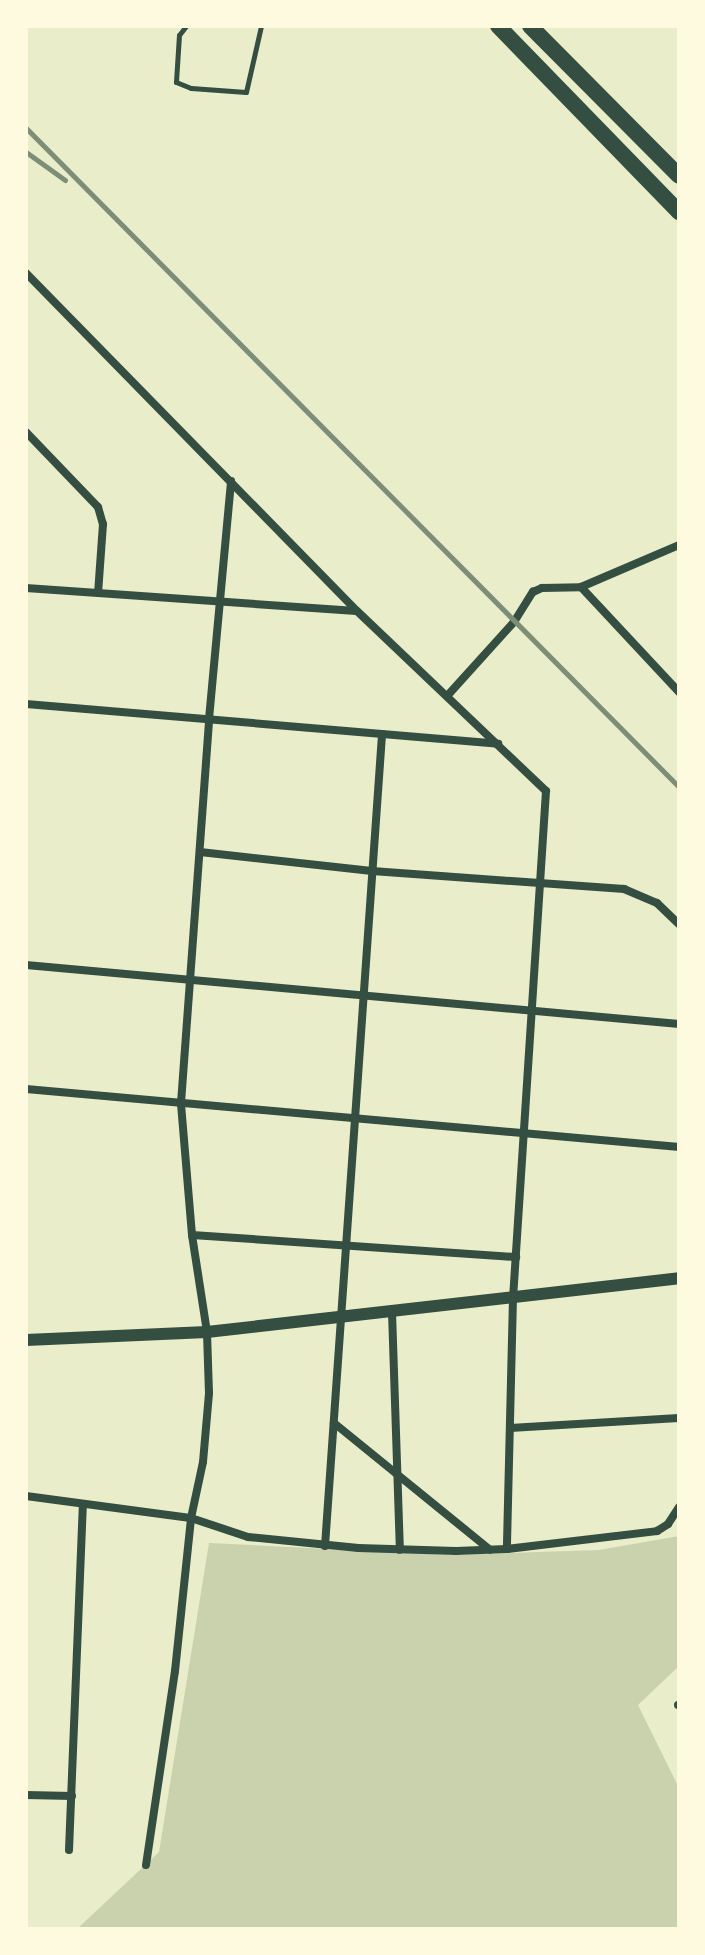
<!DOCTYPE html>
<style>
body{margin:0}
#map{position:relative;width:705px;height:1955px;overflow:hidden;background:#e9edc9;font-family:"Libre Baskerville",serif}
div>[style]{position:absolute}
[style*='--x']{left:calc(var(--x)*1px);top:calc(var(--y)*1px);width:calc(var(--w)*1px);rotate:calc(var(--a)*1deg)}
.green>*{inset:0;background:#cad2ad}
.service>*{height:5px;margin:-2.5px;padding:0 2.5px;transform-origin:2.5px;border-radius:2.5px;background:#344e41}
.minor>*{height:8px;margin:-4px;padding:0 4px;transform-origin:4px;border-radius:4px;background:#344e41}
.tertiary>*{height:12px;margin:-6px;padding:0 6px;transform-origin:6px;border-radius:6px;background:#344e41}
.trunk>*{height:16px;margin:-8px;padding:0 8px;transform-origin:8px;border-radius:8px;background:#344e41}
.rail>*{height:5px;margin:-2.5px;padding:0 2.5px;transform-origin:2.5px;border-radius:2.5px;background:#7c8e77}
span{translate:-50% -50%;white-space:nowrap;text-align:center;line-height:1.15;-webkit-text-stroke:6px #fefae0;paint-order:stroke}
.frame{position:absolute;inset:0;border:28px solid #fefae0;pointer-events:none}
</style>
<div id="map">
<div class="green">
<i style="clip-path:polygon(679px 1536px,679px 1666px,638px 1705px,679px 1788px,679px 1929px,77px 1929px,159px 1852px,209px 1543px,449px 1555px,599px 1550px)"></i>
</div>
<div class="service">
<i style="--x:186;--y:26;--w:11;--a:128"></i>
<i style="--x:179;--y:35;--w:47;--a:93.7"></i>
<i style="--x:176;--y:82;--w:16;--a:22"></i>
<i style="--x:191;--y:88;--w:55;--a:4.2"></i>
<i style="--x:246;--y:92;--w:68;--a:-77.2"></i>
</div>
<div class="minor">
<i style="--x:26;--y:273;--w:473;--a:45.6"></i>
<i style="--x:357;--y:611;--w:261;--a:43.6"></i>
<i style="--x:546;--y:791;--w:508;--a:93.72"></i>
<i style="--x:513;--y:1298;--w:251;--a:91.4"></i>
<i style="--x:26;--y:432;--w:104;--a:46.2"></i>
<i style="--x:98;--y:507;--w:18;--a:74"></i>
<i style="--x:103;--y:524;--w:69;--a:94.1"></i>
<i style="--x:581;--y:587;--w:144;--a:47"></i>
<i style="--x:26;--y:588;--w:331;--a:4"></i>
<i style="--x:448;--y:695;--w:98;--a:-47.9"></i>
<i style="--x:514;--y:622;--w:36;--a:-58"></i>
<i style="--x:533;--y:592;--w:10;--a:-24"></i>
<i style="--x:542;--y:588;--w:39;--a:-1"></i>
<i style="--x:581;--y:587;--w:107;--a:-23.2"></i>
<i style="--x:26;--y:704;--w:474;--a:4.8"></i>
<i style="--x:200;--y:852;--w:173;--a:6.3"></i>
<i style="--x:372;--y:871;--w:253;--a:4.1"></i>
<i style="--x:624;--y:889;--w:36;--a:23"></i>
<i style="--x:657;--y:903;--w:30;--a:44"></i>
<i style="--x:26;--y:965;--w:656;--a:5.16"></i>
<i style="--x:26;--y:1089;--w:656;--a:5.08"></i>
<i style="--x:192;--y:1235;--w:325;--a:3.9"></i>
<i style="--x:392;--y:1312;--w:238;--a:88.1"></i>
<i style="--x:334;--y:1423;--w:201;--a:39.1"></i>
<i style="--x:510;--y:1428;--w:169;--a:-3.4"></i>
<i style="--x:26;--y:1496;--w:166;--a:7.6"></i>
<i style="--x:191;--y:1518;--w:60;--a:18.4"></i>
<i style="--x:248;--y:1537;--w:111;--a:5.7"></i>
<i style="--x:358;--y:1548;--w:98;--a:1.8"></i>
<i style="--x:456;--y:1551;--w:51;--a:-2.2"></i>
<i style="--x:507;--y:1549;--w:151;--a:-6.8"></i>
<i style="--x:657;--y:1531;--w:13;--a:-32"></i>
<i style="--x:668;--y:1524;--w:20;--a:-57"></i>
<i style="--x:325;--y:1546;--w:814;--a:-85.98"></i>
<i style="--x:678;--y:1705;--w:1;--a:0"></i>
<i style="--x:26;--y:1795;--w:46;--a:1.2"></i>
<i style="--x:69;--y:1850;--w:346;--a:-87.7"></i>
<i style="--x:146;--y:1865;--w:196;--a:-81.5"></i>
<i style="--x:175;--y:1671;--w:154;--a:-84"></i>
<i style="--x:191;--y:1518;--w:57;--a:-77.9"></i>
<i style="--x:203;--y:1462;--w:69;--a:-85"></i>
<i style="--x:209;--y:1393;--w:61;--a:-91.9"></i>
<i style="--x:207;--y:1332;--w:98;--a:-98.8"></i>
<i style="--x:192;--y:1235;--w:132;--a:-94.8"></i>
<i style="--x:181;--y:1103;--w:385;--a:-85.8"></i>
<i style="--x:209;--y:719;--w:239;--a:-84.7"></i>
</div>
<div class="tertiary">
<i style="--x:26;--y:1340;--w:181;--a:-2.5"></i>
<i style="--x:207;--y:1332;--w:475;--a:-6.5"></i>
</div>
<div class="trunk">
<i style="--x:498;--y:26;--w:260;--a:45.8"></i>
<i style="--x:530;--y:26;--w:211;--a:45.2"></i>
</div>
<div class="rail">
<i style="--x:26;--y:128;--w:928;--a:45.26"></i>
<i style="--x:26;--y:152;--w:48;--a:35.7"></i>
</div>
<div class="frame"></div>
</div>
